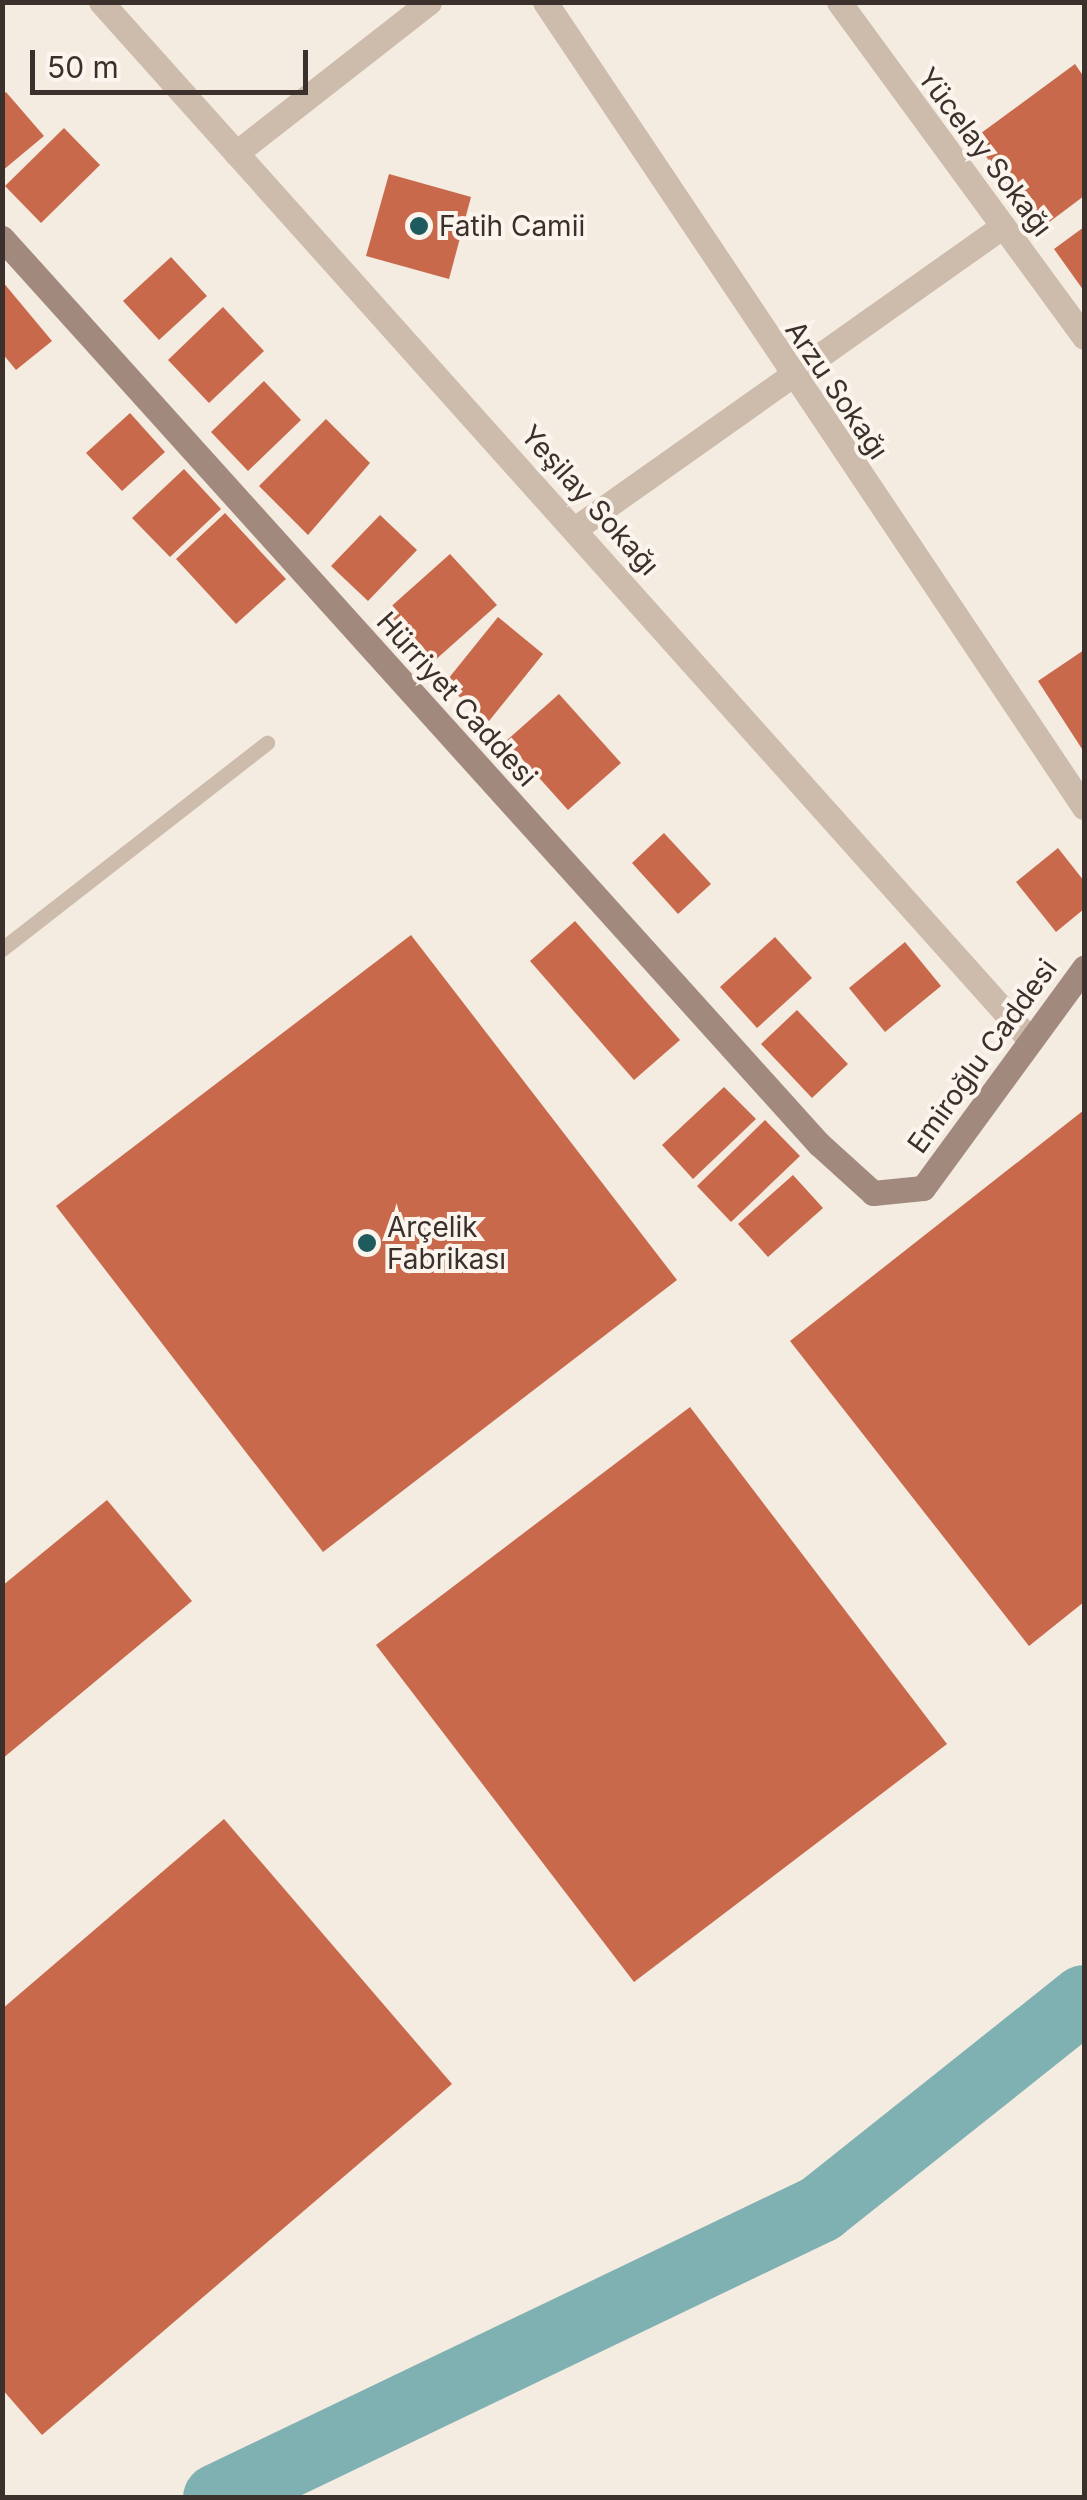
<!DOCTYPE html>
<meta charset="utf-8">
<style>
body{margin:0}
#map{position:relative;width:1087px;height:2500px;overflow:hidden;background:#f4ebe1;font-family:Inter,sans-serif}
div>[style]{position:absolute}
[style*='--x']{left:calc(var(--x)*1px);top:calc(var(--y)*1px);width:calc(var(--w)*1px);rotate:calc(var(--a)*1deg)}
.river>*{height:68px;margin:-34px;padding:0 34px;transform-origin:34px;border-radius:34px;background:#7fb0b2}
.building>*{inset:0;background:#c8694b}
.lane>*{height:15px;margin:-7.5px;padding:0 7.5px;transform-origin:7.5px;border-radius:7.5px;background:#cdbbac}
.street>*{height:25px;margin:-12.5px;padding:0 12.5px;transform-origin:12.5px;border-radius:12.5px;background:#cdbbac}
.secondary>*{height:25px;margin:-12.5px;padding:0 12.5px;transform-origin:12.5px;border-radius:12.5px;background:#a18a7d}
.dots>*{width:28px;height:28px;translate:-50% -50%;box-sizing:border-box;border:5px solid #fbf5ee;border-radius:50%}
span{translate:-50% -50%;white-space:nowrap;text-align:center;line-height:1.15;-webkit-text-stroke:8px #fbf5ee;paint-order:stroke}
.street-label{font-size:28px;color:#3b302b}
.poi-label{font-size:28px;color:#3b302b}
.left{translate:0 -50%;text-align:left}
.frame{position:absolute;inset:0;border:5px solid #3b302b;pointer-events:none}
.scale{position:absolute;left:30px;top:50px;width:278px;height:45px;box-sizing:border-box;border:5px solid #3b302b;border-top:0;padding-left:12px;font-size:30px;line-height:35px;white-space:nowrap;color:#3b302b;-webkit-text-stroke:8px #fbf5ee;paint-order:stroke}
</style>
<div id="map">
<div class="river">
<i style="--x:217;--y:2498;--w:669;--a:-25.61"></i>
<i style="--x:820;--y:2209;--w:337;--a:-38.5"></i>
</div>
<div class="building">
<i style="clip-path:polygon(1075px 64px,1084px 77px,1084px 196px,1040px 229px,973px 139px)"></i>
<i style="clip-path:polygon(6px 92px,44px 136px,2px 171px,2px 95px)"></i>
<i style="clip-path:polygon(64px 128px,100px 165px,41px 223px,5px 186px)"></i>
<i style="clip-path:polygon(389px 174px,471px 197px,449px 279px,366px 256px)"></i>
<i style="clip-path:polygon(1084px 227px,1084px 291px,1054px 249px)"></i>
<i style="clip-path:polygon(171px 257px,207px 296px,159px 340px,123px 301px)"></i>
<i style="clip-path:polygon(2px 281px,52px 341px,16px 370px,2px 353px)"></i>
<i style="clip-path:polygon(223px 307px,264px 351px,209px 403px,168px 360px)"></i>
<i style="clip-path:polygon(264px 381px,301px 420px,248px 471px,211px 432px)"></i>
<i style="clip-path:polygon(130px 413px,165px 452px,122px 491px,86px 453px)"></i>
<i style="clip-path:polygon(326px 419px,370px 463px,308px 535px,259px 486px)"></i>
<i style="clip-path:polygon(184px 469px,221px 509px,170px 557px,132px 518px)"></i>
<i style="clip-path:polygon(225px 513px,286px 579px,236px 624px,176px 559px)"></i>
<i style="clip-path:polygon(380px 515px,417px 550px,368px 601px,331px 566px)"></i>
<i style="clip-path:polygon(450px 554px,497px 605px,433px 662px,386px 611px)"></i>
<i style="clip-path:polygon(498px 617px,543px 654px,489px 721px,444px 684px)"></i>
<i style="clip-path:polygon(1084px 650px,1084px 752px,1038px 681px)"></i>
<i style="clip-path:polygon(559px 694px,621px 763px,568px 810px,506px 741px)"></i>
<i style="clip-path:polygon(664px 833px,711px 884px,678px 914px,632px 863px)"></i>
<i style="clip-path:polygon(1058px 848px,1084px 881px,1084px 909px,1056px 932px,1016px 882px)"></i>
<i style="clip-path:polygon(575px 921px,680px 1040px,634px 1080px,530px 961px)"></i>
<i style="clip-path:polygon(411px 935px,677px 1280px,323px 1552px,56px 1206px)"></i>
<i style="clip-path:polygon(775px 937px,812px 978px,757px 1028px,720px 987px)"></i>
<i style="clip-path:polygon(905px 942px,941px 986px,885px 1032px,849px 988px)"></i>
<i style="clip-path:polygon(797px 1010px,848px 1064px,812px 1098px,761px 1044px)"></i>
<i style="clip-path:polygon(724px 1087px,756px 1119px,693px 1179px,662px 1145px)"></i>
<i style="clip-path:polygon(1084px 1110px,1084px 1602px,1029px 1646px,790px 1341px)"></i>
<i style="clip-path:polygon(765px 1120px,800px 1156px,731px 1222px,697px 1186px)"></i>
<i style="clip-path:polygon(793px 1175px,823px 1208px,768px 1257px,738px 1224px)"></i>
<i style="clip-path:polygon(690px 1407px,947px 1744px,634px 1982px,376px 1645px)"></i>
<i style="clip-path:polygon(107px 1500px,192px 1601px,2px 1759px,2px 1586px)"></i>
<i style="clip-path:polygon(224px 1819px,452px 2084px,42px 2435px,2px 2389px,2px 2009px)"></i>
</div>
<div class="lane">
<i style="--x:2;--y:949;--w:336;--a:-37.9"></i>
</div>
<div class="street">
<i style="--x:101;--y:2;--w:1394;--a:48.17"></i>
<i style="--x:545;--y:2;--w:969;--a:56.2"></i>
<i style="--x:839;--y:2;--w:415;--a:53.8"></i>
<i style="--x:236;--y:153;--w:245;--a:-38"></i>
<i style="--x:576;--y:528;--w:523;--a:-35.27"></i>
</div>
<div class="secondary">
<i style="--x:2;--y:238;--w:1220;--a:47.96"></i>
<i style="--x:819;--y:1144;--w:73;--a:42.2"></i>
<i style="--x:873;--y:1193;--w:50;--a:-5.7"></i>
<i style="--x:923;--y:1188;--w:273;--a:-53.8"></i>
</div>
<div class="dots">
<i style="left:419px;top:226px;background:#1f5a5e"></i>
<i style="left:367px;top:1243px;background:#1f5a5e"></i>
</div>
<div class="street-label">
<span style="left:985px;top:152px;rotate:53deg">Yücelay Sokağı</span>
<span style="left:837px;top:390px;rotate:56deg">Arzu Sokağı</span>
<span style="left:590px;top:500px;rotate:48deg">Yeşilay Sokağı</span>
<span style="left:457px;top:699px;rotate:48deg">Hürriyet Caddesi</span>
<span style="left:982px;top:1056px;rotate:-54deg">Emiroğlu Caddesi</span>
</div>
<div class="poi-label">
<span class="left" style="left:439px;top:226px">Fatih Camii</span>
<span class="left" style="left:387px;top:1243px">Arçelik<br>Fabrikası</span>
</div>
<div class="frame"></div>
<div class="scale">50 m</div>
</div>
